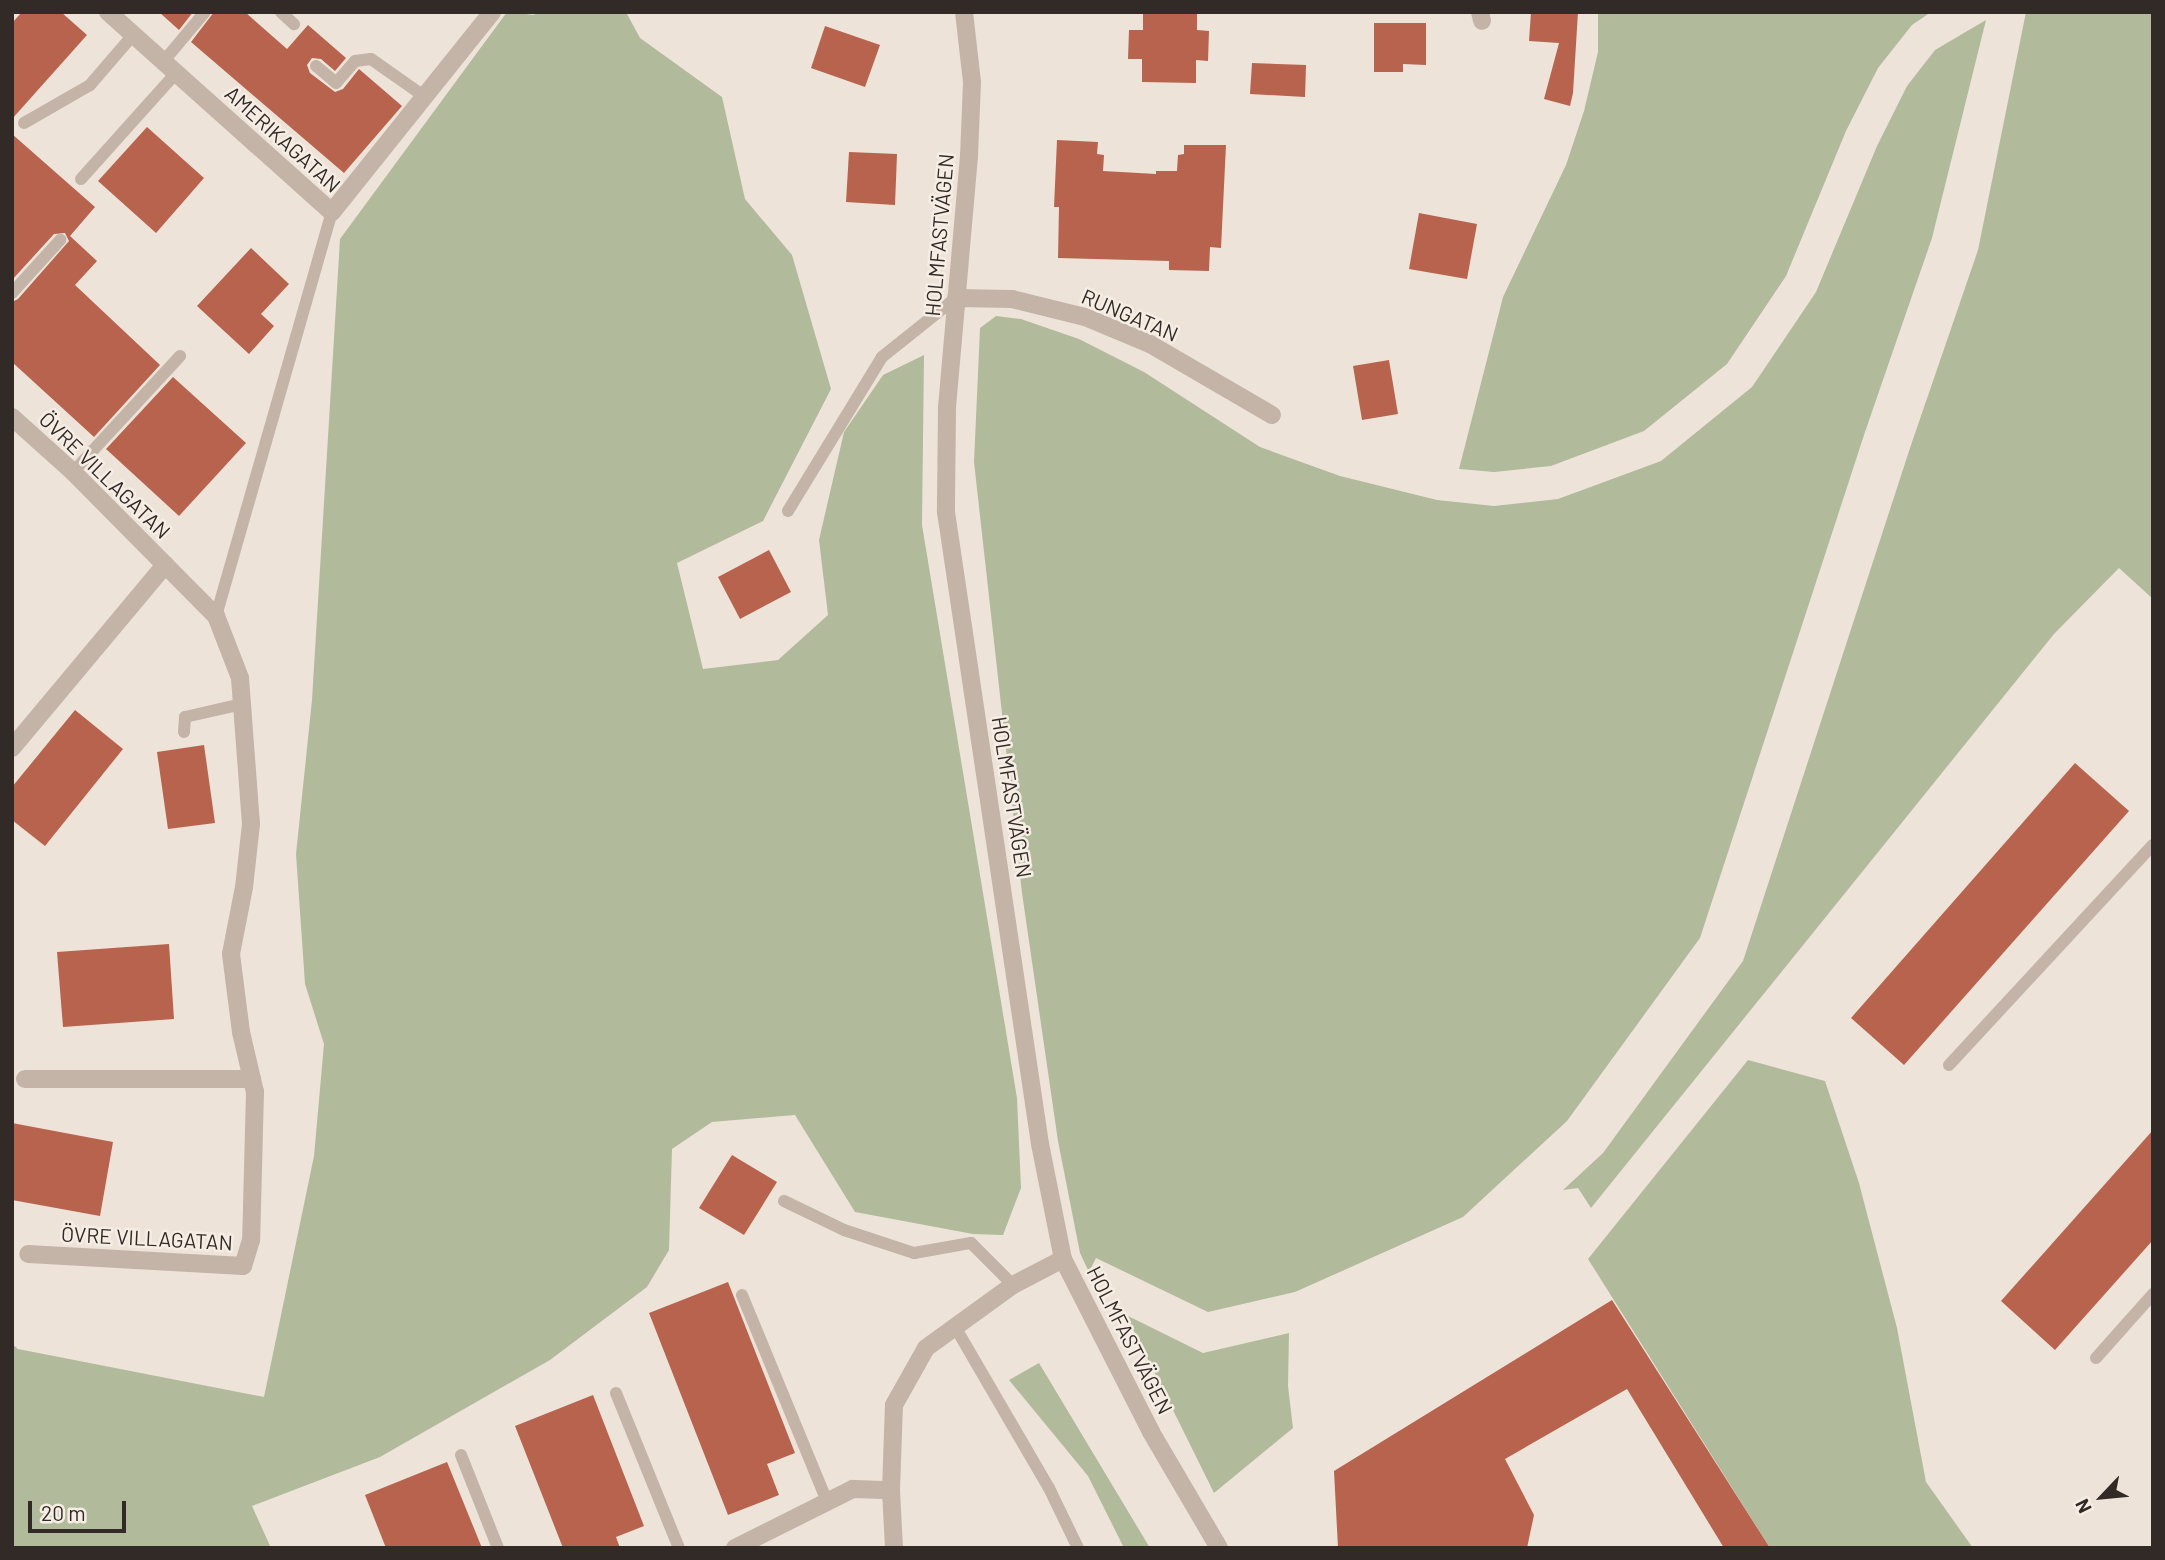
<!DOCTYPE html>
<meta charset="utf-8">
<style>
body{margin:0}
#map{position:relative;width:2165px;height:1560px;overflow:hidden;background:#eee3d9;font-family:Barlow,sans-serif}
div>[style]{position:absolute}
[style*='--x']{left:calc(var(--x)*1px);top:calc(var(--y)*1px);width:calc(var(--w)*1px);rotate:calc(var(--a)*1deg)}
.green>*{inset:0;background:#b1bb9b}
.building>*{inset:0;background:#b8634d}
.service>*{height:12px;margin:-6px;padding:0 6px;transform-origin:6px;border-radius:6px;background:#c4b3a7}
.minor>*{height:18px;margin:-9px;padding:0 9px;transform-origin:9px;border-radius:9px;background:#c4b3a7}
.tertiary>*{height:18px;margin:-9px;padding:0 9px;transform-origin:9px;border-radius:9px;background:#c4b3a7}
span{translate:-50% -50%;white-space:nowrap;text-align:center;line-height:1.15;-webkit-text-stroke:5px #f6eee5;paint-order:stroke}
.street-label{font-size:21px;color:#322a26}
.frame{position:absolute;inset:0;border:14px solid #322a26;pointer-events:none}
.north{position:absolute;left:2067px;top:1462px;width:70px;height:70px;-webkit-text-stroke:5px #f6eee5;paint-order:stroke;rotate:244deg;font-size:19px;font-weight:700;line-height:28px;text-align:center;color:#322a26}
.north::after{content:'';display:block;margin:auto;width:24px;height:32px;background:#322a26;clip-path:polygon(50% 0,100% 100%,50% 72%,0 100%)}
.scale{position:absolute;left:28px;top:1501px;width:98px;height:32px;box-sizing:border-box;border:4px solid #322a26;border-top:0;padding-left:9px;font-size:21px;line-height:24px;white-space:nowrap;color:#322a26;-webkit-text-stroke:5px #f6eee5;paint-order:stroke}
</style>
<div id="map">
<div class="green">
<i style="clip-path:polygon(507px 12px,534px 15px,536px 12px,626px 12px,640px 38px,722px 97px,745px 199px,792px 255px,831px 389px,763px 521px,677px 563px,703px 669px,778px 660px,828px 615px,819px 540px,844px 432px,883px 375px,924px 355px,922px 525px,1017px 1098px,1021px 1188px,1003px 1235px,973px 1234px,855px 1212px,795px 1115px,712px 1122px,672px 1149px,669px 1250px,647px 1287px,550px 1360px,380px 1457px,252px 1506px,271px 1548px,12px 1548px,12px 1344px,18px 1349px,264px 1397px,314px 1156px,324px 1044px,305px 984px,296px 854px,312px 700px,340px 239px)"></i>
<i style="clip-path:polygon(1598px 12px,1931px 12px,1912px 25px,1878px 68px,1846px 131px,1786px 276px,1727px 364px,1644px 431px,1551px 466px,1494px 472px,1459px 469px,1503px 297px,1566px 165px,1584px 111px,1598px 52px)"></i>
<i style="clip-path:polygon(2026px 12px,2153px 12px,2153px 599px,2119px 568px,2054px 634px,1591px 1208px,1578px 1188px,1563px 1190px,1603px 1153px,1743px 961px,1910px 448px,1978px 250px)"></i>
<i style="clip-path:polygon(1986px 20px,1932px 238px,1865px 432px,1700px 938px,1567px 1121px,1463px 1217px,1295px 1292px,1208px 1312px,1096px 1258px,1089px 1272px,1080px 1253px,1058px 1141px,1022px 893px,974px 462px,980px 328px,996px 316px,1021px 319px,1079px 339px,1144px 372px,1260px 447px,1340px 476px,1437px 500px,1494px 506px,1558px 499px,1661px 461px,1752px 387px,1816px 292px,1877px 146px,1907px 86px,1935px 50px)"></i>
<i style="clip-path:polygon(1748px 1060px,1825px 1081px,1859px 1183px,1897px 1328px,1926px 1482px,1973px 1548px,1770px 1548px,1588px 1259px)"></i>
<i style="clip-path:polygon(1126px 1315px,1203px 1353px,1289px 1333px,1288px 1386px,1293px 1428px,1214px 1493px)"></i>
<i style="clip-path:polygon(1039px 1363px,1150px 1548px,1124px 1548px,1088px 1476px,1009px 1380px)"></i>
</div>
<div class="building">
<i style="clip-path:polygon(22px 12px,61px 12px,87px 35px,12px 119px,12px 23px)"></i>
<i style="clip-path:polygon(159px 12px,193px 12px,179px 30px)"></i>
<i style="clip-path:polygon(214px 12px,245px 12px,287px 49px,308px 25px,346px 58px,335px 71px,321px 59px,312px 58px,307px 65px,310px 73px,335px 92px,343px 89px,359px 69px,402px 106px,344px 173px,191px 42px)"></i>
<i style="clip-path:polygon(1143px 12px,1197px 12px,1197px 30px,1209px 31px,1208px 61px,1196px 60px,1196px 83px,1142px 82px,1142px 59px,1128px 59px,1129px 30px,1143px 30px)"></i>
<i style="clip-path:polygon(1531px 12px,1578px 12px,1573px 93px,1570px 106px,1544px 99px,1559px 43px,1529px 41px)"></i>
<i style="clip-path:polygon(1374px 23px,1426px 23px,1426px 65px,1403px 64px,1403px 72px,1374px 72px)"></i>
<i style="clip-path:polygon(825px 26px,880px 45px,865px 87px,811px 68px)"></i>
<i style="clip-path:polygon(1252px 63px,1306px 65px,1305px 97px,1250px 94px)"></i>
<i style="clip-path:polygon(147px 127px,204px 178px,156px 233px,98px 181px)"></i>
<i style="clip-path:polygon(12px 134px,95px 207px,70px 236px,97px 261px,75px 285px,160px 365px,94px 437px,12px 362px,12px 302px,18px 299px,69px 241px,65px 233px,54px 234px,12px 280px)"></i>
<i style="clip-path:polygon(1057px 140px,1098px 142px,1097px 154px,1104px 155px,1103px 171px,1156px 174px,1156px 171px,1177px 171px,1178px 155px,1184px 154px,1184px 145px,1226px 145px,1221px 248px,1210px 247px,1209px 271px,1169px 270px,1169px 261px,1058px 258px,1059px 207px,1054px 207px)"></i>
<i style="clip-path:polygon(849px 152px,897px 154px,895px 205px,846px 202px)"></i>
<i style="clip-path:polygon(1419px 213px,1477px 224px,1467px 279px,1409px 269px)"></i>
<i style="clip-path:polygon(251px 248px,289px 284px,261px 314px,274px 326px,249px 354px,197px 306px)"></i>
<i style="clip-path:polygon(1389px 360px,1398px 414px,1362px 420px,1353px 366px)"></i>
<i style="clip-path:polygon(173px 377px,246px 443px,179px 516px,106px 449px)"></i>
<i style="clip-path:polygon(769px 550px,791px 592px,740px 619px,718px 577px)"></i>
<i style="clip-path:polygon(75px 710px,123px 749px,45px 846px,12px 820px,12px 787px)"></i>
<i style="clip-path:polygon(204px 745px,215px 823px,168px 829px,157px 752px)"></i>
<i style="clip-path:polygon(2075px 763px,2129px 811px,1904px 1065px,1851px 1018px)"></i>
<i style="clip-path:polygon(169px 944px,174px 1019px,63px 1027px,57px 952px)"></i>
<i style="clip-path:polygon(12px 1123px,113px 1142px,100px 1216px,12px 1200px)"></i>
<i style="clip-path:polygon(2153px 1130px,2153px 1240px,2055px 1350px,2001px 1301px)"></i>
<i style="clip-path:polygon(732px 1155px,777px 1182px,744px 1235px,699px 1208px)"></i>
<i style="clip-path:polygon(728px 1282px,795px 1453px,767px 1464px,779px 1495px,728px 1515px,649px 1313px)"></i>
<i style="clip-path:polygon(1612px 1300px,1770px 1548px,1724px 1548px,1627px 1389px,1505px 1459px,1534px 1515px,1527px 1548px,1338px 1548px,1334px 1471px)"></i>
<i style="clip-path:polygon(593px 1395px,644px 1526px,616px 1537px,620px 1548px,563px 1548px,515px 1426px)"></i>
<i style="clip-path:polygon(447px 1462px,482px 1548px,386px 1548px,365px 1495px)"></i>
</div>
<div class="service">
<i style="--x:281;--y:12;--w:18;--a:43"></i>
<i style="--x:163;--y:62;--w:65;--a:-50"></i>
<i style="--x:316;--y:66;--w:26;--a:40"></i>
<i style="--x:336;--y:83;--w:29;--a:-49"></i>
<i style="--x:355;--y:61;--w:16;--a:-7"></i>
<i style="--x:371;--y:59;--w:66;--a:35.1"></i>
<i style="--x:24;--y:123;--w:76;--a:-29.9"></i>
<i style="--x:90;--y:85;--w:66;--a:-49.3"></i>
<i style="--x:81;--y:179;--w:142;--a:-48.1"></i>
<i style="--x:12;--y:293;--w:72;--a:-47.8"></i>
<i style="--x:73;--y:472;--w:158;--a:-47.3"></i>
<i style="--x:788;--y:511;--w:180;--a:-58.6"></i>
<i style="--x:882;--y:357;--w:95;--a:-38.6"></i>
<i style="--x:216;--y:616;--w:420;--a:-74"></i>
<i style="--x:184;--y:732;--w:15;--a:-86"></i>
<i style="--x:185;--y:717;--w:58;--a:-12.8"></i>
<i style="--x:1949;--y:1065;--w:300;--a:-47.2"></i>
<i style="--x:784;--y:1201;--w:67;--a:25.8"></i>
<i style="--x:844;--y:1230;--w:74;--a:18.2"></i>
<i style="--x:914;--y:1253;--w:58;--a:-10"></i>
<i style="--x:971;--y:1243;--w:59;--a:45"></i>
<i style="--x:742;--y:1295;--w:226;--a:67.6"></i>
<i style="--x:954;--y:1325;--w:189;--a:59.8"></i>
<i style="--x:1049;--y:1488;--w:67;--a:64.2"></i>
<i style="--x:2096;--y:1358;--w:86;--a:-48.3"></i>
<i style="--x:616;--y:1393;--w:167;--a:67.9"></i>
<i style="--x:461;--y:1455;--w:100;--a:68.3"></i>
</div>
<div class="minor">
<i style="--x:108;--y:12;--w:300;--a:41.8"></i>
<i style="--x:332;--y:212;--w:256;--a:-51.3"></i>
<i style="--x:1480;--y:12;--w:9;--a:77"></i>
<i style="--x:956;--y:298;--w:56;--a:1"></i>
<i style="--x:1012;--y:299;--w:75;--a:13.9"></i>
<i style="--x:1085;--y:317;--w:70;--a:22.6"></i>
<i style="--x:1150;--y:344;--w:141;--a:30.2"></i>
<i style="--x:12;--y:417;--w:82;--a:42"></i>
<i style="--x:73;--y:472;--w:203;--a:45.2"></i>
<i style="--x:216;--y:616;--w:66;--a:68.8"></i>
<i style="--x:240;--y:678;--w:146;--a:85.7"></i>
<i style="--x:251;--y:824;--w:63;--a:96.3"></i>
<i style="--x:244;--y:887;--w:68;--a:101"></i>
<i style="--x:231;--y:954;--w:79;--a:82.7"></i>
<i style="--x:241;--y:1032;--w:62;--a:76.9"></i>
<i style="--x:255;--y:1092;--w:148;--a:91.5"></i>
<i style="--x:251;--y:1240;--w:27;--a:107"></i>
<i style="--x:243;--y:1266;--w:215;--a:-176.8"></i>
<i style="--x:12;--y:748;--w:239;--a:-50.1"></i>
<i style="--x:25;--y:1079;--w:227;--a:0"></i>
<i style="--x:735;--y:1548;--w:132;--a:-26.6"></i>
<i style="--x:853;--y:1489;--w:38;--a:2"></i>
<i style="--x:894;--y:1548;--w:58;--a:-93"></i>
<i style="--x:891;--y:1490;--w:85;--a:-88"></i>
<i style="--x:894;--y:1405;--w:65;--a:-60.7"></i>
<i style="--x:926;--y:1348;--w:107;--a:-35.9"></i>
<i style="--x:1013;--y:1285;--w:56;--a:-27.5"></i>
</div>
<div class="tertiary">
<i style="--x:964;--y:12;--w:70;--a:83.5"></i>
<i style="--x:972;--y:82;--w:74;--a:92.3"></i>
<i style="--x:969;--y:156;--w:253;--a:95"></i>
<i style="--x:947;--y:408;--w:104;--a:90.6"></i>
<i style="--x:946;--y:512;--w:639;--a:81.54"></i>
<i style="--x:1040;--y:1144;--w:117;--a:78.7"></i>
<i style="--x:1063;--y:1259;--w:194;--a:63"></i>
<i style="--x:1151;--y:1432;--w:134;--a:59.6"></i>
</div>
<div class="street-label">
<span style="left:283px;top:139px;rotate:42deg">AMERIKAGATAN</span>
<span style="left:939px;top:235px;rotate:-85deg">HOLMFASTVÄGEN</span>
<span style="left:1130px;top:315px;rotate:23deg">RUNGATAN</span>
<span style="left:105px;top:475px;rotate:44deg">ÖVRE VILLAGATAN</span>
<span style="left:1012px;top:797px;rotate:81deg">HOLMFASTVÄGEN</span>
<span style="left:147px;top:1238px;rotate:3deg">ÖVRE VILLAGATAN</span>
<span style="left:1130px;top:1340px;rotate:63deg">HOLMFASTVÄGEN</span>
</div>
<div class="frame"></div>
<div class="north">N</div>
<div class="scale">20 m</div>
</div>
